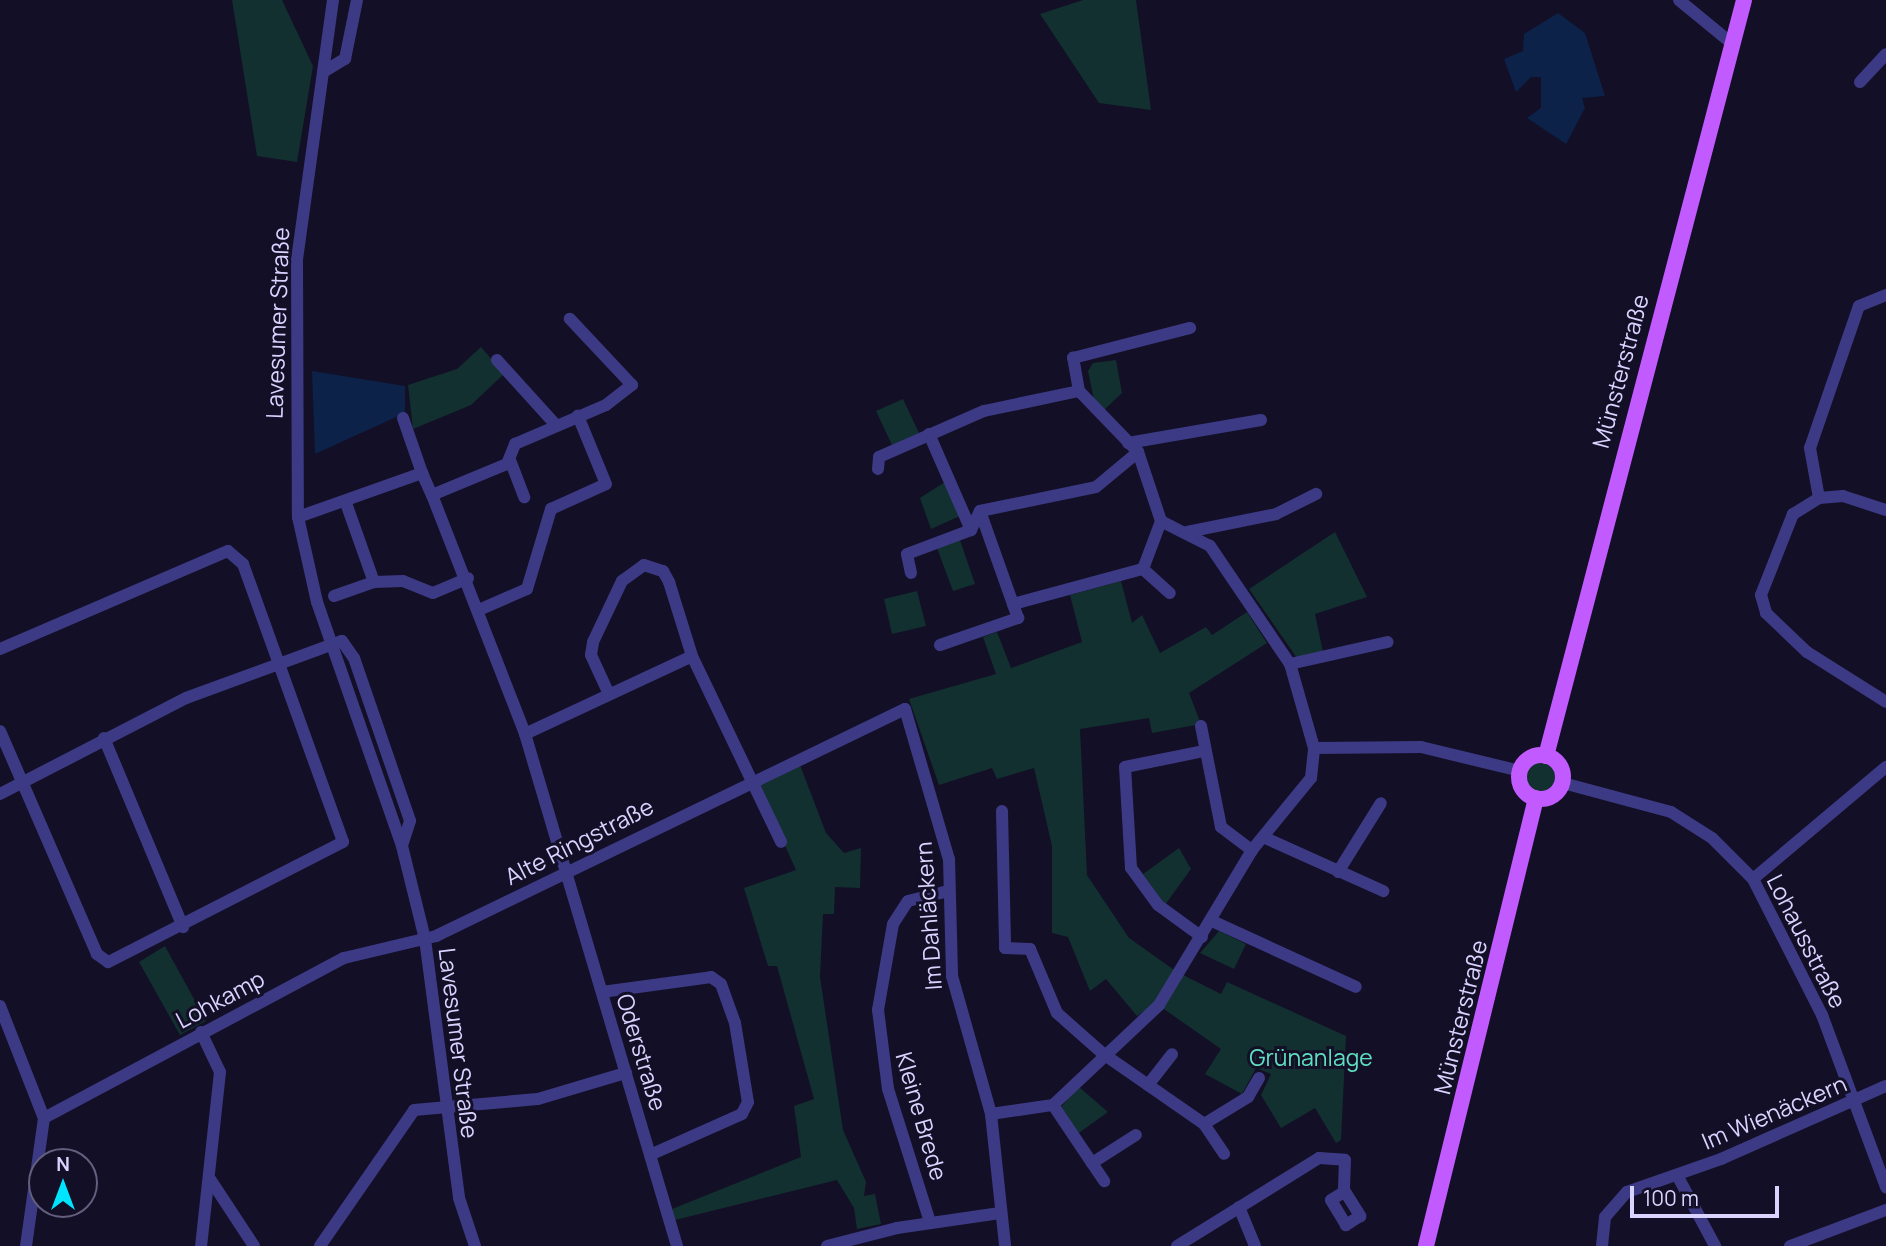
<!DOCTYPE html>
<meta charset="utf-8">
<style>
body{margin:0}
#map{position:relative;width:1886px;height:1246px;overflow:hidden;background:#130f26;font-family:Manrope,sans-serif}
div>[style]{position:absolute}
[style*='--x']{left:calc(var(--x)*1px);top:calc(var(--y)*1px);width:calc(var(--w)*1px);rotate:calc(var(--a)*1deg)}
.green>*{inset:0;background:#12302f}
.round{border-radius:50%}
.water>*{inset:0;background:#0c2248}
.minor>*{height:12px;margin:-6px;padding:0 6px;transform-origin:6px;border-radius:6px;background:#3d3a85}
.major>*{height:16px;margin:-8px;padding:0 8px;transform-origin:8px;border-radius:8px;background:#c25bff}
.major>.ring{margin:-8px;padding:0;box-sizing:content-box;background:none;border:16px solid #c25bff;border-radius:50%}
span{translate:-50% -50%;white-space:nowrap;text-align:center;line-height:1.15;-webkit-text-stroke:6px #130f26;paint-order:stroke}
.street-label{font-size:23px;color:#d9d4ff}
.park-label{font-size:23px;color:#5fe0c0}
.north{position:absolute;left:28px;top:1148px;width:70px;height:70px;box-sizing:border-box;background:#130f26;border:2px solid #625e7d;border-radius:50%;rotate:0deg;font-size:19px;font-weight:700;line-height:28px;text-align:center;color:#d9d4ff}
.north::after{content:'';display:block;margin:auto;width:24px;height:32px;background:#00e5ff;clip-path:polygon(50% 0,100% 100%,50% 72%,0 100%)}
.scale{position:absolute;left:1630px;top:1186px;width:149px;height:32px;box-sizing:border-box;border:4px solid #d9d4ff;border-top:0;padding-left:9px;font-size:21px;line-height:24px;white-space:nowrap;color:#d9d4ff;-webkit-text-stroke:5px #130f26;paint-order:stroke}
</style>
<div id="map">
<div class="green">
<i style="clip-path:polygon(232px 0,282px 0,313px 66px,297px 162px,257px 156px)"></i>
<i style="clip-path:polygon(1083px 0,1136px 0,1151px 110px,1099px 103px,1040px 14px)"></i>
<i style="clip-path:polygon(481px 347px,504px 374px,471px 405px,413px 429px,408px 385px,457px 369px)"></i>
<i style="clip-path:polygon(1116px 360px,1122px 393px,1104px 410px,1094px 400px,1088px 371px,1093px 363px)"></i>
<i style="clip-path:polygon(903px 399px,919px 433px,892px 445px,876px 411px)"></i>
<i style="clip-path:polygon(945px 482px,960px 516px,931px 529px,920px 498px)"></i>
<i style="clip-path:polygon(1335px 532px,1367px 597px,1315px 614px,1323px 652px,1297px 658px,1249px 589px)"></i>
<i style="clip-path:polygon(960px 540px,975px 584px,953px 591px,937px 548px)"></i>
<i style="clip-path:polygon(1121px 581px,1132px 623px,1142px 615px,1160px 653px,1206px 627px,1212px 635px,1247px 612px,1267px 643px,1189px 693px,1201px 724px,1152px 733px,1149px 718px,1080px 729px,1087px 875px,1129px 938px,1177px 972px,1156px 1003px,1137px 1016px,1106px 979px,1090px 991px,1068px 937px,1052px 933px,1052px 846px,1034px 768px,997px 779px,992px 768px,939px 785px,909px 699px,996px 674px,983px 637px,997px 632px,1011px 668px,1082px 642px,1070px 595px)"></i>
<i style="clip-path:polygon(917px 591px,926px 626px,892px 634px,884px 599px)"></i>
<i class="round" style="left:1526px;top:762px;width:32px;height:32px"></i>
<i style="clip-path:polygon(800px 765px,826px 833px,844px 853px,861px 848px,860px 888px,835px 887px,834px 914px,823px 914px,820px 977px,843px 1130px,866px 1182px,864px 1196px,875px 1194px,881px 1224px,857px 1229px,854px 1208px,837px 1180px,675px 1220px,672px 1209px,801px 1157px,794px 1106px,814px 1099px,777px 966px,768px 966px,744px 888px,796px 870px,758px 786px)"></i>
<i style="clip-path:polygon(1179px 848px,1191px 869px,1165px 905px,1143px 874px)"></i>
<i style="clip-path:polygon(1219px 931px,1246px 944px,1234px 969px,1200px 953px)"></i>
<i style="clip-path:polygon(165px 946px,206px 1021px,180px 1035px,139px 962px)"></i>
<i style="clip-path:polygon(1183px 975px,1221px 994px,1227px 982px,1346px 1036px,1341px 1140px,1336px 1143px,1315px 1108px,1281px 1128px,1261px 1095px,1271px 1074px,1256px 1068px,1242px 1094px,1205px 1074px,1221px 1049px,1161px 1007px)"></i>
<i style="clip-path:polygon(1079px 1087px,1108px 1112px,1076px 1135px,1060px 1108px)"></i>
</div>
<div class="water">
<i style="clip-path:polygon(1558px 13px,1585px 33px,1605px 96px,1582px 98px,1585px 108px,1566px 144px,1527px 118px,1541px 108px,1541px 77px,1531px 77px,1516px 92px,1504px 59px,1523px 51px,1524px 34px)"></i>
<i style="clip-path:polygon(312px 371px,405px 386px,405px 413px,315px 454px)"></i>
</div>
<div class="minor">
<i style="--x:333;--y:0;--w:262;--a:97.9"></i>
<i style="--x:297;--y:260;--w:257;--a:89.8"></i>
<i style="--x:298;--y:517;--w:87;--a:77.4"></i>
<i style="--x:317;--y:602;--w:258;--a:70.8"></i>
<i style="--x:402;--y:846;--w:96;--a:76.1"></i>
<i style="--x:425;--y:939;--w:261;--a:82.5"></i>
<i style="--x:459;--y:1198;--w:51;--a:71.6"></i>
<i style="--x:1679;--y:0;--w:66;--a:39.5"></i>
<i style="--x:323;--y:72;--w:26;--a:-31"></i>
<i style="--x:345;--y:59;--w:60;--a:-78.5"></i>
<i style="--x:1860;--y:82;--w:38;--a:-47"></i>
<i style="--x:497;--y:360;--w:88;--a:47.8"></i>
<i style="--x:403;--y:418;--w:58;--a:70.9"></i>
<i style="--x:929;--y:434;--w:105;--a:66.4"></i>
<i style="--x:1128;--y:443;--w:135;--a:-9.8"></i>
<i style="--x:510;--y:460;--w:40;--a:69"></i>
<i style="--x:878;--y:469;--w:12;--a:-85"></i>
<i style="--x:879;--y:457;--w:115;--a:-23.7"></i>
<i style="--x:984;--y:411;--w:97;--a:-11.9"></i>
<i style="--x:432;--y:495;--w:256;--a:68.7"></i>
<i style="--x:1819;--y:498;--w:51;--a:-100.2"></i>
<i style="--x:1810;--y:448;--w:150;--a:-71"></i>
<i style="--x:1859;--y:306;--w:29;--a:-22"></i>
<i style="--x:346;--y:503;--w:84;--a:70.5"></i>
<i style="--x:374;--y:582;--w:29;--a:-2"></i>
<i style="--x:403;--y:581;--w:32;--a:22"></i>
<i style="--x:433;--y:593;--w:38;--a:-23"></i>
<i style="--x:1886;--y:510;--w:45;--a:-162"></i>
<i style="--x:1843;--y:496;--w:24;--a:175"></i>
<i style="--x:1819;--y:498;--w:31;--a:148"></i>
<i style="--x:1793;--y:514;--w:87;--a:111.6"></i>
<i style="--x:1761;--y:595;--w:19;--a:74"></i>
<i style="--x:1766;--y:613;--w:57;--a:43.6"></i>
<i style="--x:1807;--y:652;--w:93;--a:32.3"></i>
<i style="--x:980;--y:511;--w:99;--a:70.5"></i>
<i style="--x:298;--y:517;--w:132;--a:-19.5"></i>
<i style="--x:422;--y:473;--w:24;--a:66"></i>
<i style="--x:432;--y:495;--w:81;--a:-22.5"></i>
<i style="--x:507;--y:464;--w:22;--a:-68"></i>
<i style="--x:515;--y:444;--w:99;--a:-23.2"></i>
<i style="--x:606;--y:405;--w:33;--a:-38"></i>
<i style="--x:632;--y:385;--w:91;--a:-133.2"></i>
<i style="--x:1187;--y:532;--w:91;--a:-11.4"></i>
<i style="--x:1276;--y:514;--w:45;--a:-26.6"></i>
<i style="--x:1143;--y:569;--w:36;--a:42"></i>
<i style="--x:911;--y:573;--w:19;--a:-102"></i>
<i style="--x:907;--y:554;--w:68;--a:-20.6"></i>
<i style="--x:971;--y:530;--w:21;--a:-65"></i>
<i style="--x:980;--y:511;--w:118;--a:-11.7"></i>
<i style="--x:1096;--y:487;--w:55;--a:-39.8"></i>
<i style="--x:334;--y:596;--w:42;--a:-19.3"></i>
<i style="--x:481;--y:609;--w:50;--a:-23.5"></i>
<i style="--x:527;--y:589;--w:84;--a:-73.3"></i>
<i style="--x:551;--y:509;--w:60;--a:-24.4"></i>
<i style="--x:606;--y:484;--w:74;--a:-112.4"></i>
<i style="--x:940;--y:645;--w:83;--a:-19.1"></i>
<i style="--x:1018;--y:618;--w:15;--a:-110"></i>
<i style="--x:1013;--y:604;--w:135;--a:-15.1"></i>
<i style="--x:1143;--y:569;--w:51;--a:-69.4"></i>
<i style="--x:0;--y:649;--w:248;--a:-23.3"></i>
<i style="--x:228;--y:551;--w:20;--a:41"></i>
<i style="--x:243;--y:564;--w:295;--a:70.2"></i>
<i style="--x:343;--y:842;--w:264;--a:152.9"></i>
<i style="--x:108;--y:962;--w:14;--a:-144"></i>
<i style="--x:97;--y:954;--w:243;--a:-113.5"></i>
<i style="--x:1290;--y:664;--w:100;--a:-12.7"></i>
<i style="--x:608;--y:692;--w:41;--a:-114.7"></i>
<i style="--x:591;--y:655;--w:13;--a:-81"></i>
<i style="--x:593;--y:642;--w:68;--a:-64.6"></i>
<i style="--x:622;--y:581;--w:27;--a:-36"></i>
<i style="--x:644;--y:565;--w:20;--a:18"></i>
<i style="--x:663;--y:571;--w:13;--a:61"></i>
<i style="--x:669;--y:582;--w:77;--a:72.7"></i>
<i style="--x:1201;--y:726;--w:103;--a:78.8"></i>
<i style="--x:1221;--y:827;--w:39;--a:37"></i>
<i style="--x:104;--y:738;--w:205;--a:67.3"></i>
<i style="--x:1314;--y:748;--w:107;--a:-0.5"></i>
<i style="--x:1421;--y:747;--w:102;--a:13.6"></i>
<i style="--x:1563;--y:783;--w:112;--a:15"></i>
<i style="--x:1671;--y:812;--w:49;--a:32.4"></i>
<i style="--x:1712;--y:838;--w:58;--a:45"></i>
<i style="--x:1753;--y:879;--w:153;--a:63.1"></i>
<i style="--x:1822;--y:1015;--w:184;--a:69.6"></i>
<i style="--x:0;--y:794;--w:209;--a:-27.3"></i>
<i style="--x:186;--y:698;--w:166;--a:-20.1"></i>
<i style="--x:342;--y:641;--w:21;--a:55"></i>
<i style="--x:354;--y:658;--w:172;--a:71"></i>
<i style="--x:410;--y:821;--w:26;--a:108"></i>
<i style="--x:1002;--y:811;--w:137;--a:88.7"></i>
<i style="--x:1005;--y:948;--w:25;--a:2"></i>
<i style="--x:1030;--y:949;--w:69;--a:67.1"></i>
<i style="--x:1057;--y:1013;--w:60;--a:41.6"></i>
<i style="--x:1102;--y:1053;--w:124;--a:34.8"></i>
<i style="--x:1204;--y:1124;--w:36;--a:56"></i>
<i style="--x:1263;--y:837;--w:132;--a:24.2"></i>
<i style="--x:1338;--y:872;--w:81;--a:-58.1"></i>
<i style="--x:1753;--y:879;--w:174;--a:-40.1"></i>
<i style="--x:1212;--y:921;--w:158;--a:24.6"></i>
<i style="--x:1202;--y:937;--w:54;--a:-144"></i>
<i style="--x:1158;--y:905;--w:46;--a:-126.1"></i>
<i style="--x:1131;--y:868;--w:101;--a:-93.4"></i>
<i style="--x:1125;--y:767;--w:81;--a:-11.4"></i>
<i style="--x:602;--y:992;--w:110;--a:-7.8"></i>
<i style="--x:711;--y:977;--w:12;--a:35"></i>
<i style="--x:721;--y:984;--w:41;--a:70.3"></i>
<i style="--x:735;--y:1023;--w:80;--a:80.7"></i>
<i style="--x:748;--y:1102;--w:13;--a:117"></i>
<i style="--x:742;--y:1114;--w:98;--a:156"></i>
<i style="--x:0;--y:1006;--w:120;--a:68.6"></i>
<i style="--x:44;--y:1118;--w:129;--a:98"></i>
<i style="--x:201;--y:1032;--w:44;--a:64.6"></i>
<i style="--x:220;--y:1072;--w:175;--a:96.2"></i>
<i style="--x:1148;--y:1085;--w:39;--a:-52"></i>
<i style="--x:1053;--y:1105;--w:70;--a:56.1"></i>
<i style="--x:1092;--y:1163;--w:52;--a:-32.5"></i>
<i style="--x:991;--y:1114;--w:63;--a:-8.3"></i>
<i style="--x:1053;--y:1105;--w:146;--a:-43.3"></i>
<i style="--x:1159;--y:1005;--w:181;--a:-59"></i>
<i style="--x:1252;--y:850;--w:93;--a:-50.7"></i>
<i style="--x:1311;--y:778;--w:30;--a:-84"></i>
<i style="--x:1314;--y:748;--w:87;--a:-105.9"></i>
<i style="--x:1290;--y:664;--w:143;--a:-124.1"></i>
<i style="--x:1210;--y:546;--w:55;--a:-153"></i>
<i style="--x:1161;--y:521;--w:73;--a:-108.4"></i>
<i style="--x:1138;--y:452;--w:85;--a:-134"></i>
<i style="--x:1079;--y:391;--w:34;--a:-100"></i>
<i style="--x:1073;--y:358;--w:121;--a:-14.4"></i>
<i style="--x:44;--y:1118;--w:340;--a:-28.1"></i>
<i style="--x:344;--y:958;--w:95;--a:-13.4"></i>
<i style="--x:436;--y:936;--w:521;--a:-25.83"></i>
<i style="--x:905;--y:709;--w:156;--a:73.7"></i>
<i style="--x:949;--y:859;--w:117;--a:88.5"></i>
<i style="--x:952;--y:976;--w:143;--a:74.2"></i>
<i style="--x:991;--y:1114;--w:133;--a:83.9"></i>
<i style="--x:1204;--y:1124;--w:52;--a:-31.5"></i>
<i style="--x:1248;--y:1097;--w:22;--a:-60"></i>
<i style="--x:1092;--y:1163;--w:22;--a:56"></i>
<i style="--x:1677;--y:1175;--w:81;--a:61.8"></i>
<i style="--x:210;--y:1179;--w:80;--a:56.7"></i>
<i style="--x:1239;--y:1207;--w:42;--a:67.7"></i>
<i style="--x:930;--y:1222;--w:139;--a:-107.5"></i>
<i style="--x:888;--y:1089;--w:80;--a:-97.2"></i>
<i style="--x:878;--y:1010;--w:87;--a:-80.1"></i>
<i style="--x:893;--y:924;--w:27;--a:-57"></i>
<i style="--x:908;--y:901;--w:41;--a:-14"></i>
<i style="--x:320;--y:1246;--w:165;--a:-55.3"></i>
<i style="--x:414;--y:1110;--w:124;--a:-5.1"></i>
<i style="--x:538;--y:1099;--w:92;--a:-16.5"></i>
<i style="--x:677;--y:1246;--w:534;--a:-106.53"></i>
<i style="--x:525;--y:734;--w:184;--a:-25"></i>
<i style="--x:692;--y:656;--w:206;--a:64.4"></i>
<i style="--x:827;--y:1246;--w:72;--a:-14.4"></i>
<i style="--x:897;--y:1228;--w:104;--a:-8.3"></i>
<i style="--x:1177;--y:1246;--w:167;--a:-31.8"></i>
<i style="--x:1319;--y:1158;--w:26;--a:4"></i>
<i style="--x:1345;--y:1160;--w:30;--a:92"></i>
<i style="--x:1344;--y:1190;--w:31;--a:58"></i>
<i style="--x:1360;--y:1216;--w:17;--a:147"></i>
<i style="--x:1346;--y:1225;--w:29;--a:-121"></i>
<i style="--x:1331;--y:1200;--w:15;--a:-32"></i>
<i style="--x:1602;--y:1246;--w:29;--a:-84"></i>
<i style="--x:1605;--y:1217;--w:33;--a:-49"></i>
<i style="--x:1627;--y:1192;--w:100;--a:-19.3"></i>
<i style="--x:1721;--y:1159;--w:180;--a:-23.9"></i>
<i style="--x:1790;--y:1246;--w:103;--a:-20.6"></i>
</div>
<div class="major">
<i class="ring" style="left:1519px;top:755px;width:28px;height:28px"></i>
<i style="--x:1546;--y:756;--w:781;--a:-75.32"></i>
<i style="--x:1426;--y:1246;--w:461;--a:-76.2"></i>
</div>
<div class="street-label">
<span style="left:277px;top:323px;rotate:-88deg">Lavesumer Straße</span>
<span style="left:1620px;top:371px;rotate:-75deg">Münsterstraße</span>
<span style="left:579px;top:841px;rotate:-27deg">Alte Ringstraße</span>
<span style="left:928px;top:916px;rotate:-94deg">Im Dahläckern</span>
<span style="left:1807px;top:941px;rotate:63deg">Lohausstraße</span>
<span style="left:220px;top:999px;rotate:-28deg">Lohkamp</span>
<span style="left:1460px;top:1017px;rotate:-76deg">Münsterstraße</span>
<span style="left:459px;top:1043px;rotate:83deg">Lavesumer Straße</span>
<span style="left:642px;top:1052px;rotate:73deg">Oderstraße</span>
<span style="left:1774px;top:1112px;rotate:-23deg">Im Wienäckern</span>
<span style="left:922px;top:1116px;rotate:74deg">Kleine Brede</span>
</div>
<div class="park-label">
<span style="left:1311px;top:1057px">Grünanlage</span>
</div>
<div class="north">N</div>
<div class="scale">100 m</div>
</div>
